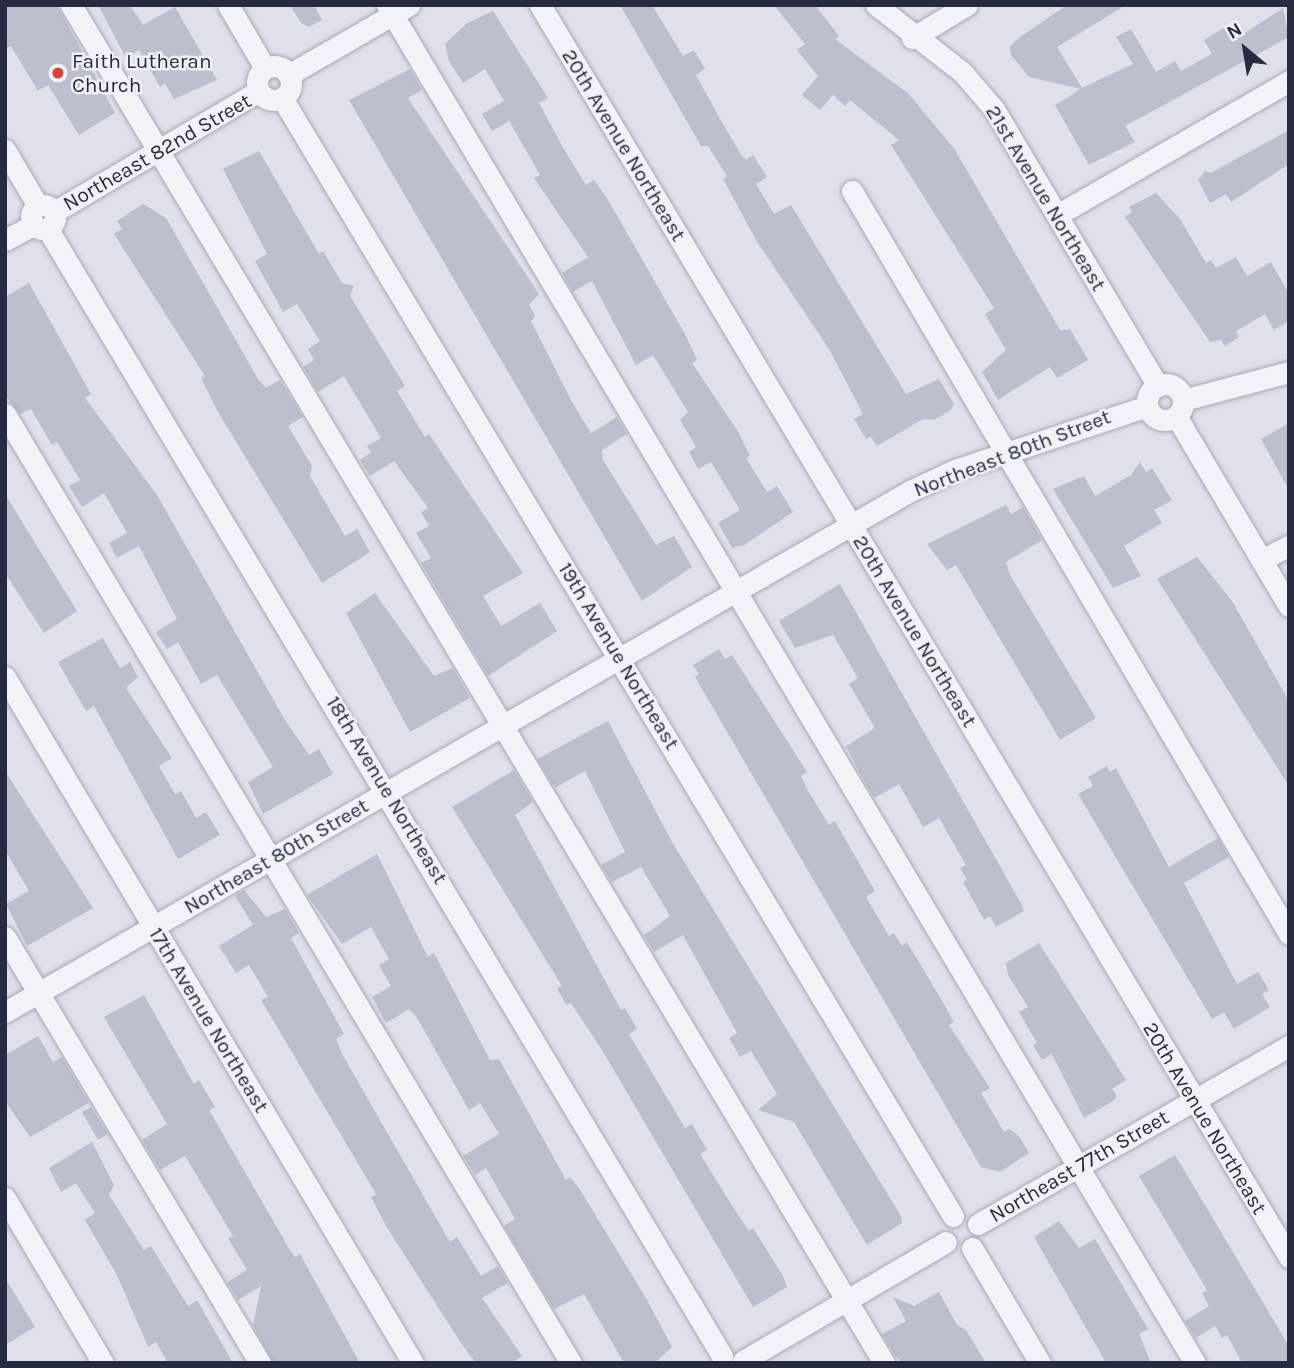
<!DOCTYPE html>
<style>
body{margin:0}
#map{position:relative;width:1294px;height:1368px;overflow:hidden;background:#dfe1ea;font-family:Karla,sans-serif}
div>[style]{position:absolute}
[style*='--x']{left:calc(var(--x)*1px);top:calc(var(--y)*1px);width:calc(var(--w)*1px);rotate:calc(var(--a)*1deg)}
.building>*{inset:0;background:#bcbfcd}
.roads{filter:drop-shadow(0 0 2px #a8aab8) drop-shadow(0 0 2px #a8aab8)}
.minor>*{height:21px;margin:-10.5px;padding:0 10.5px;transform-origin:10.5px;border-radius:10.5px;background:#f2f3f8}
.minor>.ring{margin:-10.5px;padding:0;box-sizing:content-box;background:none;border:21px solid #f2f3f8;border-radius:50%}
.dots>*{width:19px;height:19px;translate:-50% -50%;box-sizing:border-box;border:4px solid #eff1f7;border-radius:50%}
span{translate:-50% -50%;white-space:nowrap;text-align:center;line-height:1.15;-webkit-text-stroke:5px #eff1f7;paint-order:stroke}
.poi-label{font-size:21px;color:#272b42}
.left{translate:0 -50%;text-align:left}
.street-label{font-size:21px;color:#272b42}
.frame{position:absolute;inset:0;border:7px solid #272b42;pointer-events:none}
.north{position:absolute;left:1210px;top:14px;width:70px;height:70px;-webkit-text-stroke:5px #eff1f7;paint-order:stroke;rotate:330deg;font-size:19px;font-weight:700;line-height:28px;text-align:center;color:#272b42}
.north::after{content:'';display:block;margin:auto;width:24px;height:32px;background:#272b42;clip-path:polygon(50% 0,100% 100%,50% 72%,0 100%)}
</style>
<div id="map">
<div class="building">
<i style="clip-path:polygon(5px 5px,57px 5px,115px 113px,79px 135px,48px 85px,38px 91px,11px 46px,5px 49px)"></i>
<i style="clip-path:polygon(98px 5px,130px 5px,143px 25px,175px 7px,217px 80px,174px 99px,165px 83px,160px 87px,139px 50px,126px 58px)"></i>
<i style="clip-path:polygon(290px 5px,314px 5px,322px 20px,309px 27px,301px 23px)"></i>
<i style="clip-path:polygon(620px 5px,652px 5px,683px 56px,694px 50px,705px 69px,696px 75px,719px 117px,740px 153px,746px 160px,753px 155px,767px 177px,756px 184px,774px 214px,791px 205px,906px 394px,939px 379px,954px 404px,951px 410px,934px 420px,923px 419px,877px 446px,871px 437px,866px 439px,854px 419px,863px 414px,829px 349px,756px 240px,723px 179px,727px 176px,708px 146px,701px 146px)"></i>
<i style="clip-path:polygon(774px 5px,815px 5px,839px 36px,835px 39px,909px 94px,955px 150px,1060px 330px,1070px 329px,1088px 360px,1057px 378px,1050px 367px,998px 400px,982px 372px,1006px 350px,985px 314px,994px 308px,891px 145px,899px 140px,850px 100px,845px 106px,833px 95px,820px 110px,802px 95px,818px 76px,797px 50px,805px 44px)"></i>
<i style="clip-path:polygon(1067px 5px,1126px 5px,1057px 47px,1082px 88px,1133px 64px,1116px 37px,1131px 29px,1156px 72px,1175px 61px,1181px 71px,1212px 54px,1204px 40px,1225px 27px,1233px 41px,1283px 8px,1289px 37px,1125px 126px,1135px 142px,1089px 165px,1055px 105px,1081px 89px,1029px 77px,1011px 55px,1010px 46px,1020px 37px)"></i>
<i style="clip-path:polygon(493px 11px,548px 98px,539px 103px,565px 151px,586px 185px,594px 180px,607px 198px,686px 336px,697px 360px,692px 363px,739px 433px,750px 456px,746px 458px,767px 492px,777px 486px,793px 512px,744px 545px,732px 548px,718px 523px,740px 510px,711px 462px,698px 469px,689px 452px,696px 447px,680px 420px,688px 412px,653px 355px,636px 365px,592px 281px,573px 292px,562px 273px,588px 257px,534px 178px,540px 175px,509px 121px,492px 131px,482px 114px,504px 101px,485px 69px,463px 83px,449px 61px,445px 44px,466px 24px)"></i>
<i style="clip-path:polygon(410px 69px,422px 90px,408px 98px,539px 294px,529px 305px,535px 316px,531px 321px,572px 402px,591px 433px,617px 417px,627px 434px,602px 450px,603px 460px,656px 545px,674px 536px,692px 567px,642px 601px,349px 100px)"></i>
<i style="clip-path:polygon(1289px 130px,1289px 164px,1231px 202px,1226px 194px,1210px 203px,1198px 180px,1205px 171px,1211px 173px)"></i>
<i style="clip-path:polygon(259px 151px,319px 254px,323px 251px,342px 283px,354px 286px,350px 296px,405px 386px,397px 391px,425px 437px,429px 434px,523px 573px,483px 596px,501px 626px,540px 603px,557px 631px,488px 676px,421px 563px,431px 558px,416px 533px,429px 526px,421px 512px,428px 508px,394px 461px,370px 476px,360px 460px,371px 452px,367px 446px,381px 438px,344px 376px,318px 392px,303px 367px,314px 360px,308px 349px,320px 341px,297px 304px,283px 312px,255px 261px,267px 254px,223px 169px)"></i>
<i style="clip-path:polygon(1156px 193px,1180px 219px,1206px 263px,1211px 260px,1216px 268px,1236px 257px,1247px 276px,1271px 262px,1289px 294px,1289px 321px,1274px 330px,1265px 314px,1236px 331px,1239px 337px,1225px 346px,1221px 340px,1210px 342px,1125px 217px,1132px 212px,1129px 207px)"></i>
<i style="clip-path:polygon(143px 204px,166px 218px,258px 379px,266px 388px,280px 380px,303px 417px,288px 426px,312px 466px,310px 476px,345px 536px,357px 529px,370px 552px,322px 583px,218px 412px,201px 378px,205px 376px,114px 234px,122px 229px,117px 221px)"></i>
<i style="clip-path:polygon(29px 283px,91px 394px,85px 398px,157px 495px,285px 720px,309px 755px,319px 749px,333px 774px,263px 814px,248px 782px,273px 767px,217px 675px,201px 684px,178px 642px,167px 649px,156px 632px,177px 619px,139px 546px,117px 558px,109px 543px,127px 533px,104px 493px,82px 507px,69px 486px,80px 480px,57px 442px,52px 445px,31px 409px,20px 414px,5px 395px,5px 297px)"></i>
<i style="clip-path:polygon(1289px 423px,1289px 490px,1261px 439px)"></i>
<i style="clip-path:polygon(1140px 462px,1146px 472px,1152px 468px,1172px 500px,1154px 510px,1162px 523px,1124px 546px,1141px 576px,1113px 588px,1053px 489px,1084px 476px,1095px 496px,1131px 475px)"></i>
<i style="clip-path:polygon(5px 494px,77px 611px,44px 633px,5px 573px)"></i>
<i style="clip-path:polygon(1006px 505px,1011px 514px,1023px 507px,1042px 540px,1006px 562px,1010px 575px,1096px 718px,1060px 740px,956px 565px,947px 570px,927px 544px)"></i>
<i style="clip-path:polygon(1197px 557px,1232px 601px,1289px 701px,1289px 786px,1157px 579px)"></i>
<i style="clip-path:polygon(840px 584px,1022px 905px,1024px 911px,996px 927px,990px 916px,984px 920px,963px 882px,967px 880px,960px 868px,966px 865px,939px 818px,923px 827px,899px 784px,874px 798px,859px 772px,846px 746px,875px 728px,849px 684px,858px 678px,833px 635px,795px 648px,779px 621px)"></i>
<i style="clip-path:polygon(375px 593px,434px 676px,453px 668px,470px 698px,410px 732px,346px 613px)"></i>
<i style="clip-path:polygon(103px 638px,120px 668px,130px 662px,138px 677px,126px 688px,172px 758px,159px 766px,175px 794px,181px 791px,196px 818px,206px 812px,220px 835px,178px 859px,94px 706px,86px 711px,58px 662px)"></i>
<i style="clip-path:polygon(719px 649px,725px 659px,732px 655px,807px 772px,801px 776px,807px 789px,829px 825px,835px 821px,875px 891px,866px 897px,889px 936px,894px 933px,902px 946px,907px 942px,941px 999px,954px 1022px,949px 1025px,990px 1088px,981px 1093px,1004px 1132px,1009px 1129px,1019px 1136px,1029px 1153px,1000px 1172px,981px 1167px,695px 677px,699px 674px,693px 665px)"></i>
<i style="clip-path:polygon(608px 721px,672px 842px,901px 1216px,902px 1223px,867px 1245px,794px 1122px,758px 1110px,777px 1094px,751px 1051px,740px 1057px,729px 1038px,737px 1033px,683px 935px,654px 952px,644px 935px,670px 916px,641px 867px,612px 882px,601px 865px,625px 852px,585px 771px,555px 788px,537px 759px)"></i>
<i style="clip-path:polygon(1107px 766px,1110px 772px,1116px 768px,1169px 867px,1218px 838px,1229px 857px,1184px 883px,1237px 984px,1258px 972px,1269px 990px,1262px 994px,1270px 1007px,1234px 1029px,1224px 1012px,1212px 1019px,1078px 794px,1093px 786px,1088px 777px)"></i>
<i style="clip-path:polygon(514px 770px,533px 802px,515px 815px,621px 1010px,625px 1008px,637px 1029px,629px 1034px,685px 1128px,692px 1124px,707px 1150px,700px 1154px,733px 1207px,749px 1231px,753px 1228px,783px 1276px,787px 1287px,753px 1307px,602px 1050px,571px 1003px,566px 1005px,557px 988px,562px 986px,452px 807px)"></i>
<i style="clip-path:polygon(5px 771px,93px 908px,27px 946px,6px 904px,29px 891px,5px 850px)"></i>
<i style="clip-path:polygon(377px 854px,428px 957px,434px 953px,490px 1060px,499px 1059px,566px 1180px,570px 1177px,579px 1188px,646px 1298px,672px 1347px,655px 1363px,624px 1363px,584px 1294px,554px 1309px,504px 1226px,515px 1219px,486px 1168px,475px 1175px,463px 1156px,499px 1134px,480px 1103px,469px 1110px,416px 1016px,409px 1009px,386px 1023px,372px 997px,391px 986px,379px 965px,389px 959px,371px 927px,342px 944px,307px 895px)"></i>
<i style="clip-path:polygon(244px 890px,266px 917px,285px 909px,299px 933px,291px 938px,344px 1034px,336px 1039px,342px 1054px,450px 1242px,457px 1237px,481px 1276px,498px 1266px,508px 1283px,482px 1298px,522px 1356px,512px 1363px,476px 1363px,461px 1343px,386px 1226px,371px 1197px,376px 1194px,261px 1000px,268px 997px,249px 965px,236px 973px,219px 946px,253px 925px,235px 896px)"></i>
<i style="clip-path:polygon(1039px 943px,1126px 1080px,1112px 1089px,1117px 1096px,1113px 1101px,1084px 1118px,1052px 1054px,1042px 1060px,1033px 1045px,1037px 1043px,1019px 1012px,1028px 1007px,1008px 975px,1006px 963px)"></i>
<i style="clip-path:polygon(144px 995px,194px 1084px,199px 1080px,215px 1107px,209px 1110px,290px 1250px,295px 1257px,300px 1254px,360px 1363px,273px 1363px,253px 1325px,261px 1286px,238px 1300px,227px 1282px,247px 1270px,228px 1238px,233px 1236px,185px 1156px,160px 1170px,142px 1140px,167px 1124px,104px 1017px)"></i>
<i style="clip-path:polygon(38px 1036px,53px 1062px,62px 1057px,89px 1103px,30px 1137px,5px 1101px,5px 1055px)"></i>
<i style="clip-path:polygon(91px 1107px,108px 1134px,98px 1140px,82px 1112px)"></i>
<i style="clip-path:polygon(92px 1142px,114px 1185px,109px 1195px,144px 1250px,151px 1246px,188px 1306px,197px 1300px,233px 1363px,168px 1363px,156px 1342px,148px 1347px,117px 1275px,85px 1220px,95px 1213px,76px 1183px,61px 1192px,49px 1168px)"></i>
<i style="clip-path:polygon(1175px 1155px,1289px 1346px,1289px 1363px,1242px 1363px,1227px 1335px,1222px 1338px,1215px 1326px,1196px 1338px,1185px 1321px,1209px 1306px,1202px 1293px,1207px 1290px,1139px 1176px)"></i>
<i style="clip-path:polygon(1059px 1221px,1079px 1248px,1095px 1239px,1148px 1329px,1139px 1334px,1151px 1363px,1106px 1363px,1034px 1237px)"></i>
<i style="clip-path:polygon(5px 1278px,35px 1327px,5px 1345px)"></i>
<i style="clip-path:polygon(939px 1292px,957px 1325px,966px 1330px,986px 1363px,903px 1363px,894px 1354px,882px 1334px,906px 1321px,893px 1297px,914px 1306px)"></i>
</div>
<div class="roads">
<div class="minor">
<i style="--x:71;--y:5;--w:1583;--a:59.09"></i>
<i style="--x:228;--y:5;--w:73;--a:59.6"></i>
<i style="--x:387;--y:5;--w:1580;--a:59.25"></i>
<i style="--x:540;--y:5;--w:1459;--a:59.11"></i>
<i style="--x:876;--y:5;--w:109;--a:37.9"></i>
<i style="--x:962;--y:72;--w:49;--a:49.1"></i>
<i style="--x:994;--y:109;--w:322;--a:59.4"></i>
<i style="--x:912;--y:38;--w:64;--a:-31"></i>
<i class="ring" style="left:257px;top:66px;width:13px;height:13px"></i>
<i style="--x:288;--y:75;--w:140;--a:-30"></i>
<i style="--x:282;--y:98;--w:1304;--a:59.03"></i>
<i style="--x:5;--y:150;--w:65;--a:59.5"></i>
<i style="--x:852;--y:191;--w:862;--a:59.54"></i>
<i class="ring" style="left:31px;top:205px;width:3px;height:3px"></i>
<i style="--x:54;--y:212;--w:238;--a:-30.6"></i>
<i style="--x:1057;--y:215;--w:268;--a:-30"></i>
<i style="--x:47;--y:228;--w:1315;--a:59.1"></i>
<i style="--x:5;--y:240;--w:32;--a:-28"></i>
<i class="ring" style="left:1147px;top:384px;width:15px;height:15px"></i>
<i style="--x:1183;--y:400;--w:110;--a:-14.8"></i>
<i style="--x:5;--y:414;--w:1105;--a:59.19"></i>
<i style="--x:1176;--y:416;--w:221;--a:59.3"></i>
<i style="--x:1261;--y:560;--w:31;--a:-27"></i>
<i style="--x:5;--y:677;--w:798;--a:59.26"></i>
<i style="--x:5;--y:937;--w:496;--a:59.1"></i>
<i style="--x:5;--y:1012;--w:1044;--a:-29.93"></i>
<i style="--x:910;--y:491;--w:50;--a:-25"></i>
<i style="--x:955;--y:470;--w:202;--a:-18.4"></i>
<i style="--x:5;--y:1198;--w:192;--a:59.3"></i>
<i style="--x:978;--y:1224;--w:358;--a:-29.8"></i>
<i style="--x:972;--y:1248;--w:134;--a:59.4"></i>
<i style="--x:743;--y:1361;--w:235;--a:-30.4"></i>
</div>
</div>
<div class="dots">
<i style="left:58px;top:73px;background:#da4339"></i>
</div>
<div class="poi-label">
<span class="left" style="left:72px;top:73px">Faith Lutheran<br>Church</span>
</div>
<div class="street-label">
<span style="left:624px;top:145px;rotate:59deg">20th Avenue Northeast</span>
<span style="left:157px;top:152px;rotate:-30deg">Northeast 82nd Street</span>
<span style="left:1046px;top:198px;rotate:59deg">21st Avenue Northeast</span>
<span style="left:1012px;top:453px;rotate:-21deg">Northeast 80th Street</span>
<span style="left:915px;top:631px;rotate:59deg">20th Avenue Northeast</span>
<span style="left:619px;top:656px;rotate:59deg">19th Avenue Northeast</span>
<span style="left:387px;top:790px;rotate:59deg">18th Avenue Northeast</span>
<span style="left:276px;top:856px;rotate:-30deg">Northeast 80th Street</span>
<span style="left:209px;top:1020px;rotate:59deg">17th Avenue Northeast</span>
<span style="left:1205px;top:1118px;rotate:59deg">20th Avenue Northeast</span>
<span style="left:1079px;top:1166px;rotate:-30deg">Northeast 77th Street</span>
</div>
<div class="frame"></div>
<div class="north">N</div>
</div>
